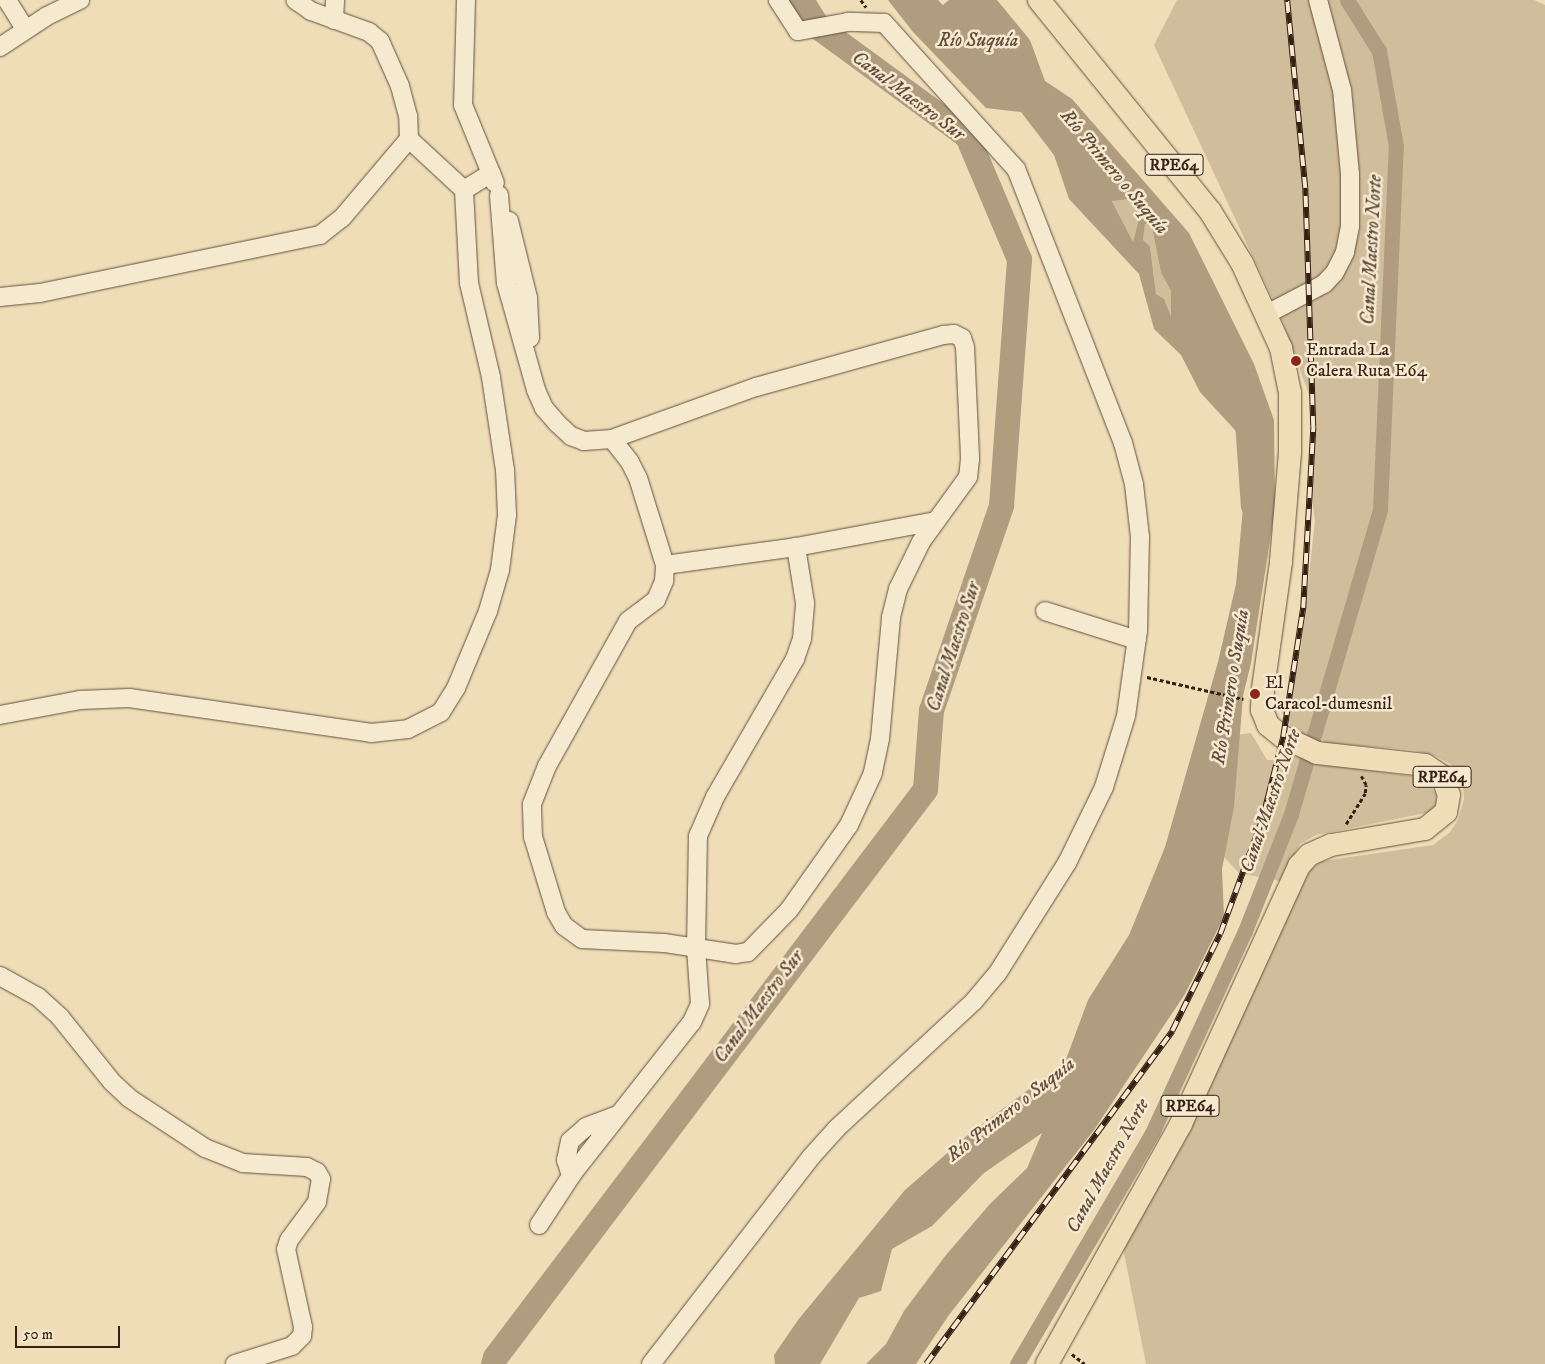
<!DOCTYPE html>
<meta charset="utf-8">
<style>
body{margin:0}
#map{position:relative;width:1545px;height:1364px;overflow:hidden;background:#efddb7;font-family:"IM FELL DW Pica",serif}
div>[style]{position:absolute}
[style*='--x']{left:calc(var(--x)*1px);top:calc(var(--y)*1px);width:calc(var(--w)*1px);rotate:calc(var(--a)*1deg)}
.green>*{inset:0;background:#d0bd9b}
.water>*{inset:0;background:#b09d80}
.canal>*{height:15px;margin:-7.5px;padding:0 7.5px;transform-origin:7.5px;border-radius:7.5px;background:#b09d80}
.river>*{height:25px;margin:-12.5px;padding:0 12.5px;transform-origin:12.5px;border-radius:12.5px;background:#b09d80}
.path>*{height:2.5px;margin-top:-1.25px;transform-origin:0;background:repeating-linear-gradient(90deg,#362014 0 4px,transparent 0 6.5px)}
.roads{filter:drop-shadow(0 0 1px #644f3d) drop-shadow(0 0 1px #644f3d)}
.minor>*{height:18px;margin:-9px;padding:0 9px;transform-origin:9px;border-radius:9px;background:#f5e9d0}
.major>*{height:22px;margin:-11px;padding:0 11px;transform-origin:11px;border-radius:11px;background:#efddb7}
.rail>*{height:5.5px;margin-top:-2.75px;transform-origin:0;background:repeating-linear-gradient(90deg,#f5e9d0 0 11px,#362014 0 22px);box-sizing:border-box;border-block:1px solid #362014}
.dots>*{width:14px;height:14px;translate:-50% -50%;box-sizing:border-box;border:2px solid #f5e9d0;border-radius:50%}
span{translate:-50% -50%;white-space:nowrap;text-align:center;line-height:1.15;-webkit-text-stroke:5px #f5e9d0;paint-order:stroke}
.shield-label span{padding:1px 4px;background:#f5e9d0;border:1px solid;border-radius:4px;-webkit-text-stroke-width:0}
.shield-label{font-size:16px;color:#362014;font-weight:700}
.poi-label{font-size:18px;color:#362014}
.left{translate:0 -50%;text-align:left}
.water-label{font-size:19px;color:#614c3a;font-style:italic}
.scale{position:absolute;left:15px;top:1326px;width:105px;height:22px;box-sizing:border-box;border:2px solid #362014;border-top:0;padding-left:6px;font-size:15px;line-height:18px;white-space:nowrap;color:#362014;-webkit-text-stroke:4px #f5e9d0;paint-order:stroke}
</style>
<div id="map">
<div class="green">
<i style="clip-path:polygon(1177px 0,1534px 0,1545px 5px,1545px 1364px,1146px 1364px,1120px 1233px,1308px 872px,1322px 861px,1433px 845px,1450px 832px,1458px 820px,1464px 799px,1463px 785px,1457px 773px,1450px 764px,1435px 756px,1413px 750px,1326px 743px,1315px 734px,1311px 746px,1321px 763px,1424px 778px,1436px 794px,1436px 803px,1431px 812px,1316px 835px,1300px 844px,1280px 881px,1239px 873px,1221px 854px,1230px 736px,1251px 733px,1267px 760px,1278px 760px,1290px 759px,1297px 736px,1282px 712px,1301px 648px,1315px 521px,1309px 476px,1312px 403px,1281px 317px,1154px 45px)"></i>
<i style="clip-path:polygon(1128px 199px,1140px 215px,1133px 243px,1112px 200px)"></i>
<i style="clip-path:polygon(1151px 222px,1161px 273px,1171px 291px,1172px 319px,1156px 294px,1150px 246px,1143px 240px,1145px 223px)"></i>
</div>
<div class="water">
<i style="clip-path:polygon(evenodd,888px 0,938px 0,943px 5px,949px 0,997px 0,1030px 40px,1045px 81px,1072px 99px,1189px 233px,1254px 364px,1274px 420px,1275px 508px,1251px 663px,1243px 696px,1234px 807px,1222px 869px,1224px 917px,1185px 994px,1094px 1130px,949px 1315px,916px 1364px,866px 1364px,886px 1344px,904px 1311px,946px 1255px,990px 1204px,1027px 1168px,1042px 1133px,984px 1173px,932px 1226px,892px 1249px,881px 1291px,859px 1298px,820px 1364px,775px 1364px,774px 1355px,798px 1320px,905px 1190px,968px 1135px,1065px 1062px,1088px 1000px,1129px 935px,1165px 847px,1218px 662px,1236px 584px,1243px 508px,1253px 459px,1234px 429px,1200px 392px,1181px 355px,1154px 329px,1139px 274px,1069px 199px,1054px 155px,1021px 112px,986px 108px,913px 32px,888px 0,1128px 199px,1140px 215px,1133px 242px,1112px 201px,1128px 199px,888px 0,1151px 222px,1161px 273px,1171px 291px,1171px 317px,1164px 299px,1156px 294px,1150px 246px,1143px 240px,1145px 224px,1151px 222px)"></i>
</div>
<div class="canal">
<i style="--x:1017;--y:1364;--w:268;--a:-59.7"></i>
<i style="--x:1152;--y:1133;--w:222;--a:-65.3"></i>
<i style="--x:1245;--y:931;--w:126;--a:-68.5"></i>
<i style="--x:1291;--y:814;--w:318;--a:-73.7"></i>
<i style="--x:1380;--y:509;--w:363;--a:-87.5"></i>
<i style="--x:1396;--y:146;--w:97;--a:-100.1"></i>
<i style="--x:1379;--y:51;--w:60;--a:-122.1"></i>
</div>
<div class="river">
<i style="--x:1247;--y:421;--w:85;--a:86"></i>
<i style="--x:493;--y:1364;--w:7;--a:-74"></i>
<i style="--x:495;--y:1357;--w:712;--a:-52.87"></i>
<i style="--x:925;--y:789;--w:79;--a:-85.7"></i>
<i style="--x:931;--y:710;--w:217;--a:-71.1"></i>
<i style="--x:1001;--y:505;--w:247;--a:-85.8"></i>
<i style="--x:1019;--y:259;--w:134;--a:-112.9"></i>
<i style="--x:967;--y:136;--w:185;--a:-143.8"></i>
<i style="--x:818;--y:27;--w:32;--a:-122"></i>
</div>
<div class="path">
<i style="--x:861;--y:0;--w:9;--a:54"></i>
<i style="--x:1147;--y:677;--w:99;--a:12.8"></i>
<i style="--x:1346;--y:824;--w:36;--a:-58"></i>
<i style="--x:1365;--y:793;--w:8;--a:-83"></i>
<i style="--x:1366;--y:785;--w:10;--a:-119"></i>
<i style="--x:1072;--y:1354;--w:16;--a:38"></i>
</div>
<div class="roads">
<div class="minor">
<i style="--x:7;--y:0;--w:34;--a:58"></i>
<i style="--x:466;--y:0;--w:105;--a:91.6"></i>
<i style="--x:463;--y:105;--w:84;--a:67.7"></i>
<i style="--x:334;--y:20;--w:20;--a:-87"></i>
<i style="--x:0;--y:47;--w:56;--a:-33.4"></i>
<i style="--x:47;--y:16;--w:37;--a:-26"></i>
<i style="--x:409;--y:139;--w:75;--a:42.8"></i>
<i style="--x:499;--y:195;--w:88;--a:85.5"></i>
<i style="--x:506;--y:283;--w:111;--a:74.3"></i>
<i style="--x:536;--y:390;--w:20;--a:66"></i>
<i style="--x:544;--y:408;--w:21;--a:49"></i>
<i style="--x:558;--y:424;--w:18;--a:43"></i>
<i style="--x:571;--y:436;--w:14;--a:21"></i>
<i style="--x:584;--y:441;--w:28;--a:-4"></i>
<i style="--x:612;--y:439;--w:153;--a:-19.9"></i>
<i style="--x:756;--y:387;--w:194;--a:-15.5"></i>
<i style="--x:943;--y:335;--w:11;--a:-5"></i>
<i style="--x:954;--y:334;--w:9;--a:27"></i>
<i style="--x:962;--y:338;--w:9;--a:72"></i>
<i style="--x:965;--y:347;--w:112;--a:87.4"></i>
<i style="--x:970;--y:459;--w:18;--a:96"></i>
<i style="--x:968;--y:477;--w:80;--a:125.9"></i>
<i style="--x:921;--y:542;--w:52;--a:116.1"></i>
<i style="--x:898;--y:589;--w:30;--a:104"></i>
<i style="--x:891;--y:618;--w:121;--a:95.2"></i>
<i style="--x:880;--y:739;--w:35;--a:102"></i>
<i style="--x:873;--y:773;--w:57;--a:114.8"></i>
<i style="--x:849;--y:825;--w:104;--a:125.2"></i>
<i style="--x:789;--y:910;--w:59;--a:134.3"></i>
<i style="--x:748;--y:952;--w:12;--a:171"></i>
<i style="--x:736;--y:954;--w:73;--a:-171.3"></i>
<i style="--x:664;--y:943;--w:82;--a:-177.2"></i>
<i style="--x:582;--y:939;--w:22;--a:-144"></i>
<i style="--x:564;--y:926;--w:16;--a:-120"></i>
<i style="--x:556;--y:912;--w:78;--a:-107"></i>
<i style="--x:533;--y:837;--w:33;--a:-92"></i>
<i style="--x:532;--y:804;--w:41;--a:-68.5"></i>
<i style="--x:547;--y:766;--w:166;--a:-60.8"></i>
<i style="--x:628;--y:621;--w:35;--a:-37"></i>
<i style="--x:656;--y:600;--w:21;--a:-67"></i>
<i style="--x:664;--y:581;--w:16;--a:-86"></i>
<i style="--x:665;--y:565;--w:91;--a:-107.2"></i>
<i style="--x:638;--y:478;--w:18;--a:-117"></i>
<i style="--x:630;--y:462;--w:29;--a:-128"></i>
<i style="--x:509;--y:221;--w:79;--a:76.1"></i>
<i style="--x:528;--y:298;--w:40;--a:87.1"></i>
<i style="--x:0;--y:297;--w:40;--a:-5.7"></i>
<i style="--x:40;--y:293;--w:286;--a:-11.7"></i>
<i style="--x:320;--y:235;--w:28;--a:-38"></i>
<i style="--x:342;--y:218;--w:104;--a:-49.7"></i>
<i style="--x:409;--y:139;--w:23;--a:-92"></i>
<i style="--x:408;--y:116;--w:31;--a:-105"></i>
<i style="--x:400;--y:86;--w:49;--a:-114"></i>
<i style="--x:380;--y:41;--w:14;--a:-141"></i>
<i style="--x:369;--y:32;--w:62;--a:-160.1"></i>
<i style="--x:311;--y:11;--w:19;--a:-145"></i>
<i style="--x:1267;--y:314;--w:64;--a:-27.8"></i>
<i style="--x:1324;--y:284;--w:16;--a:-47"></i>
<i style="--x:1335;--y:272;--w:22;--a:-63"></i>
<i style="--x:1345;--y:252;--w:26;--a:-79"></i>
<i style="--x:1350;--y:226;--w:52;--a:-90"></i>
<i style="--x:1350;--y:174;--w:84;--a:-95.4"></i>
<i style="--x:1342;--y:90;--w:93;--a:-104.9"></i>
<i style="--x:665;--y:565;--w:132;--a:-7.8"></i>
<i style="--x:796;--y:547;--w:142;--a:-10.5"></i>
<i style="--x:1045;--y:611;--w:96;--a:17.5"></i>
<i style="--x:0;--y:715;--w:81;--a:-10.6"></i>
<i style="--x:80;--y:700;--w:49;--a:-2.3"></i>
<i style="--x:129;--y:698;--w:245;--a:8.2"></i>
<i style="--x:371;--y:733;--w:37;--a:-6"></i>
<i style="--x:408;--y:729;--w:37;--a:-27"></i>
<i style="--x:441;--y:712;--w:28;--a:-58"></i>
<i style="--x:456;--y:688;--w:83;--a:-67.4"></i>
<i style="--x:488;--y:611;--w:43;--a:-73.7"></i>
<i style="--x:500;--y:570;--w:55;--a:-82.7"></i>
<i style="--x:507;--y:515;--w:45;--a:-92.5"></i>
<i style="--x:505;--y:470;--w:94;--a:-98.6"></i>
<i style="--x:491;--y:377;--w:97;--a:-103.2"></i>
<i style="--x:469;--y:283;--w:93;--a:-93.1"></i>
<i style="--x:464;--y:190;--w:32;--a:-32"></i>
<i style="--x:0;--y:976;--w:43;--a:28.9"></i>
<i style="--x:38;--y:997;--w:30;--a:42"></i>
<i style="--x:60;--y:1017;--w:83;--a:51.3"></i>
<i style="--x:112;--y:1082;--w:23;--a:43"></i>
<i style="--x:129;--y:1098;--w:91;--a:33.3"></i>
<i style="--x:205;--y:1148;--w:41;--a:21.5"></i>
<i style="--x:243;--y:1163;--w:64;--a:3.6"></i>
<i style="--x:307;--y:1167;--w:11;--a:27"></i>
<i style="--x:317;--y:1172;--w:8;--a:60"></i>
<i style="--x:321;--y:1179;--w:23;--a:100"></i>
<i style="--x:317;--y:1202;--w:47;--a:126.4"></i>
<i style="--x:289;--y:1240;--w:9;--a:108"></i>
<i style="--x:286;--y:1249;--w:80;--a:77.7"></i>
<i style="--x:303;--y:1327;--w:9;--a:96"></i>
<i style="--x:302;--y:1336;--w:14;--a:135"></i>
<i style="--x:292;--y:1346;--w:60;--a:162.5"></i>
<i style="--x:571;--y:1176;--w:17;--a:-107"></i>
<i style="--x:566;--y:1160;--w:19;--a:-78"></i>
<i style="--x:570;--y:1141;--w:21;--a:-41"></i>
<i style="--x:586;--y:1127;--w:34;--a:-21"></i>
<i style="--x:539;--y:1225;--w:62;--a:-56.8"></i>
<i style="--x:573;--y:1173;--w:192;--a:-51.8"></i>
<i style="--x:692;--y:1022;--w:20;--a:-66"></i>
<i style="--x:700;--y:1004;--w:56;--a:-94.1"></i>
<i style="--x:696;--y:948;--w:112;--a:-89"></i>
<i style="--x:698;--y:836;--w:43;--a:-66.4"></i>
<i style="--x:715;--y:797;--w:160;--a:-59.9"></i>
<i style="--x:795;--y:659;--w:21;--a:-71"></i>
<i style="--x:802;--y:639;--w:36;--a:-85"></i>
<i style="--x:805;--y:603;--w:57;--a:-99.1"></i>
<i style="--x:651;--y:1364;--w:262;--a:-52.3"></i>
<i style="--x:811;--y:1157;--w:38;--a:-48"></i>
<i style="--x:836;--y:1129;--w:188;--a:-42.8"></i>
<i style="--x:974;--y:1001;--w:35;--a:-50"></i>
<i style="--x:997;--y:974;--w:131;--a:-57.8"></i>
<i style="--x:1067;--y:863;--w:85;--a:-64"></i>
<i style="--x:1104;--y:787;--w:74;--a:-72.8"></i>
<i style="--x:1126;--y:716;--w:86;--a:-82"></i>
<i style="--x:1138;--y:631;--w:94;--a:-88.8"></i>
<i style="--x:1140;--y:537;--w:53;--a:-96.5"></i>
<i style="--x:1134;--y:484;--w:42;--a:-105"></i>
<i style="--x:1123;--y:443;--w:294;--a:-111.3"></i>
<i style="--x:1016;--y:169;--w:197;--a:-132.1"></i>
<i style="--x:884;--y:23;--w:36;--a:-178"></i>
<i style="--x:848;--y:22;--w:51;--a:169.8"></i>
<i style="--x:798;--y:31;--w:37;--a:-123"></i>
</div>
<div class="major">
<i style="--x:1039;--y:0;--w:272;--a:51"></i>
<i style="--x:1210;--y:211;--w:61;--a:58.4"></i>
<i style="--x:1242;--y:263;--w:94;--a:65.4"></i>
<i style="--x:1281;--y:348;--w:46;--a:78.7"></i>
<i style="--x:1290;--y:393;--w:59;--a:90"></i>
<i style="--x:1290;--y:452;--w:110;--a:94.7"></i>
<i style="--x:1281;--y:562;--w:128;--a:98.1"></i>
<i style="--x:1263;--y:689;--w:21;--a:93"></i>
<i style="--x:1262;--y:710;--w:16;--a:68"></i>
<i style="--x:1268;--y:725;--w:19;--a:39"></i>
<i style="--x:1283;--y:737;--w:38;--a:25"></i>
<i style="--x:1317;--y:753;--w:109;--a:6.3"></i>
<i style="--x:1425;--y:765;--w:20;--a:33"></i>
<i style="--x:1442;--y:776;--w:20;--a:70"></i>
<i style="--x:1449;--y:795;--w:17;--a:100"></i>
<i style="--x:1446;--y:812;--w:27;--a:141"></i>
<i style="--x:1425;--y:829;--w:95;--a:170.3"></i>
<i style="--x:1331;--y:845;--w:24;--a:156"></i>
<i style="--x:1309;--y:855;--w:15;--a:132"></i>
<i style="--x:1299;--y:866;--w:284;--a:114.6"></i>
<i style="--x:1181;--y:1124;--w:275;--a:119.2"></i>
</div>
</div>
<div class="rail">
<i style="--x:926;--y:1364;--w:414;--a:-53.5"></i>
<i style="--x:1172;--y:1031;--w:108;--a:-63.7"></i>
<i style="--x:1220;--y:934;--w:121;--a:-69.8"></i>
<i style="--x:1262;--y:820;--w:86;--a:-75.8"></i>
<i style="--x:1283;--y:737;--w:131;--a:-81.2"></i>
<i style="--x:1303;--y:608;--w:181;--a:-86.8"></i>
<i style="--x:1313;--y:427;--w:239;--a:-91.9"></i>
<i style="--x:1305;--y:188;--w:189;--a:-95.5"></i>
</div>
<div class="dots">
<i style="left:1296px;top:361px;background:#8f2418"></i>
<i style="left:1255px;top:694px;background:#8f2418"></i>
</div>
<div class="shield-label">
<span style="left:1174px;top:165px">RPE64</span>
<span style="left:1442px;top:777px">RPE64</span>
<span style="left:1190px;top:1106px">RPE64</span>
</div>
<div class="poi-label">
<span class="left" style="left:1306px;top:361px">Entrada La<br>Calera Ruta E64</span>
<span class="left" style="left:1265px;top:694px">El<br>Caracol-dumesnil</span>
</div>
<div class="water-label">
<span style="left:978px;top:41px">Río Suquía</span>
<span style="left:908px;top:96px;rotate:37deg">Canal Maestro Sur</span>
<span style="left:1114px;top:172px;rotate:50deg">Río Primero o Suquía</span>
<span style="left:1372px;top:250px;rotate:-87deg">Canal Maestro Norte</span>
<span style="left:954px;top:647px;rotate:-72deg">Canal Maestro Sur</span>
<span style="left:1231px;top:687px;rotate:-81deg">Río Primero o Suquía</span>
<span style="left:1271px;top:801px;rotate:-71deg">Canal Maestro Norte</span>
<span style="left:759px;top:1007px;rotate:-53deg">Canal Maestro Sur</span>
<span style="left:1011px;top:1110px;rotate:-38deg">Río Primero o Suquía</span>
<span style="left:1108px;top:1166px;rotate:-61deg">Canal Maestro Norte</span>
</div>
<div class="scale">50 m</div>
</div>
